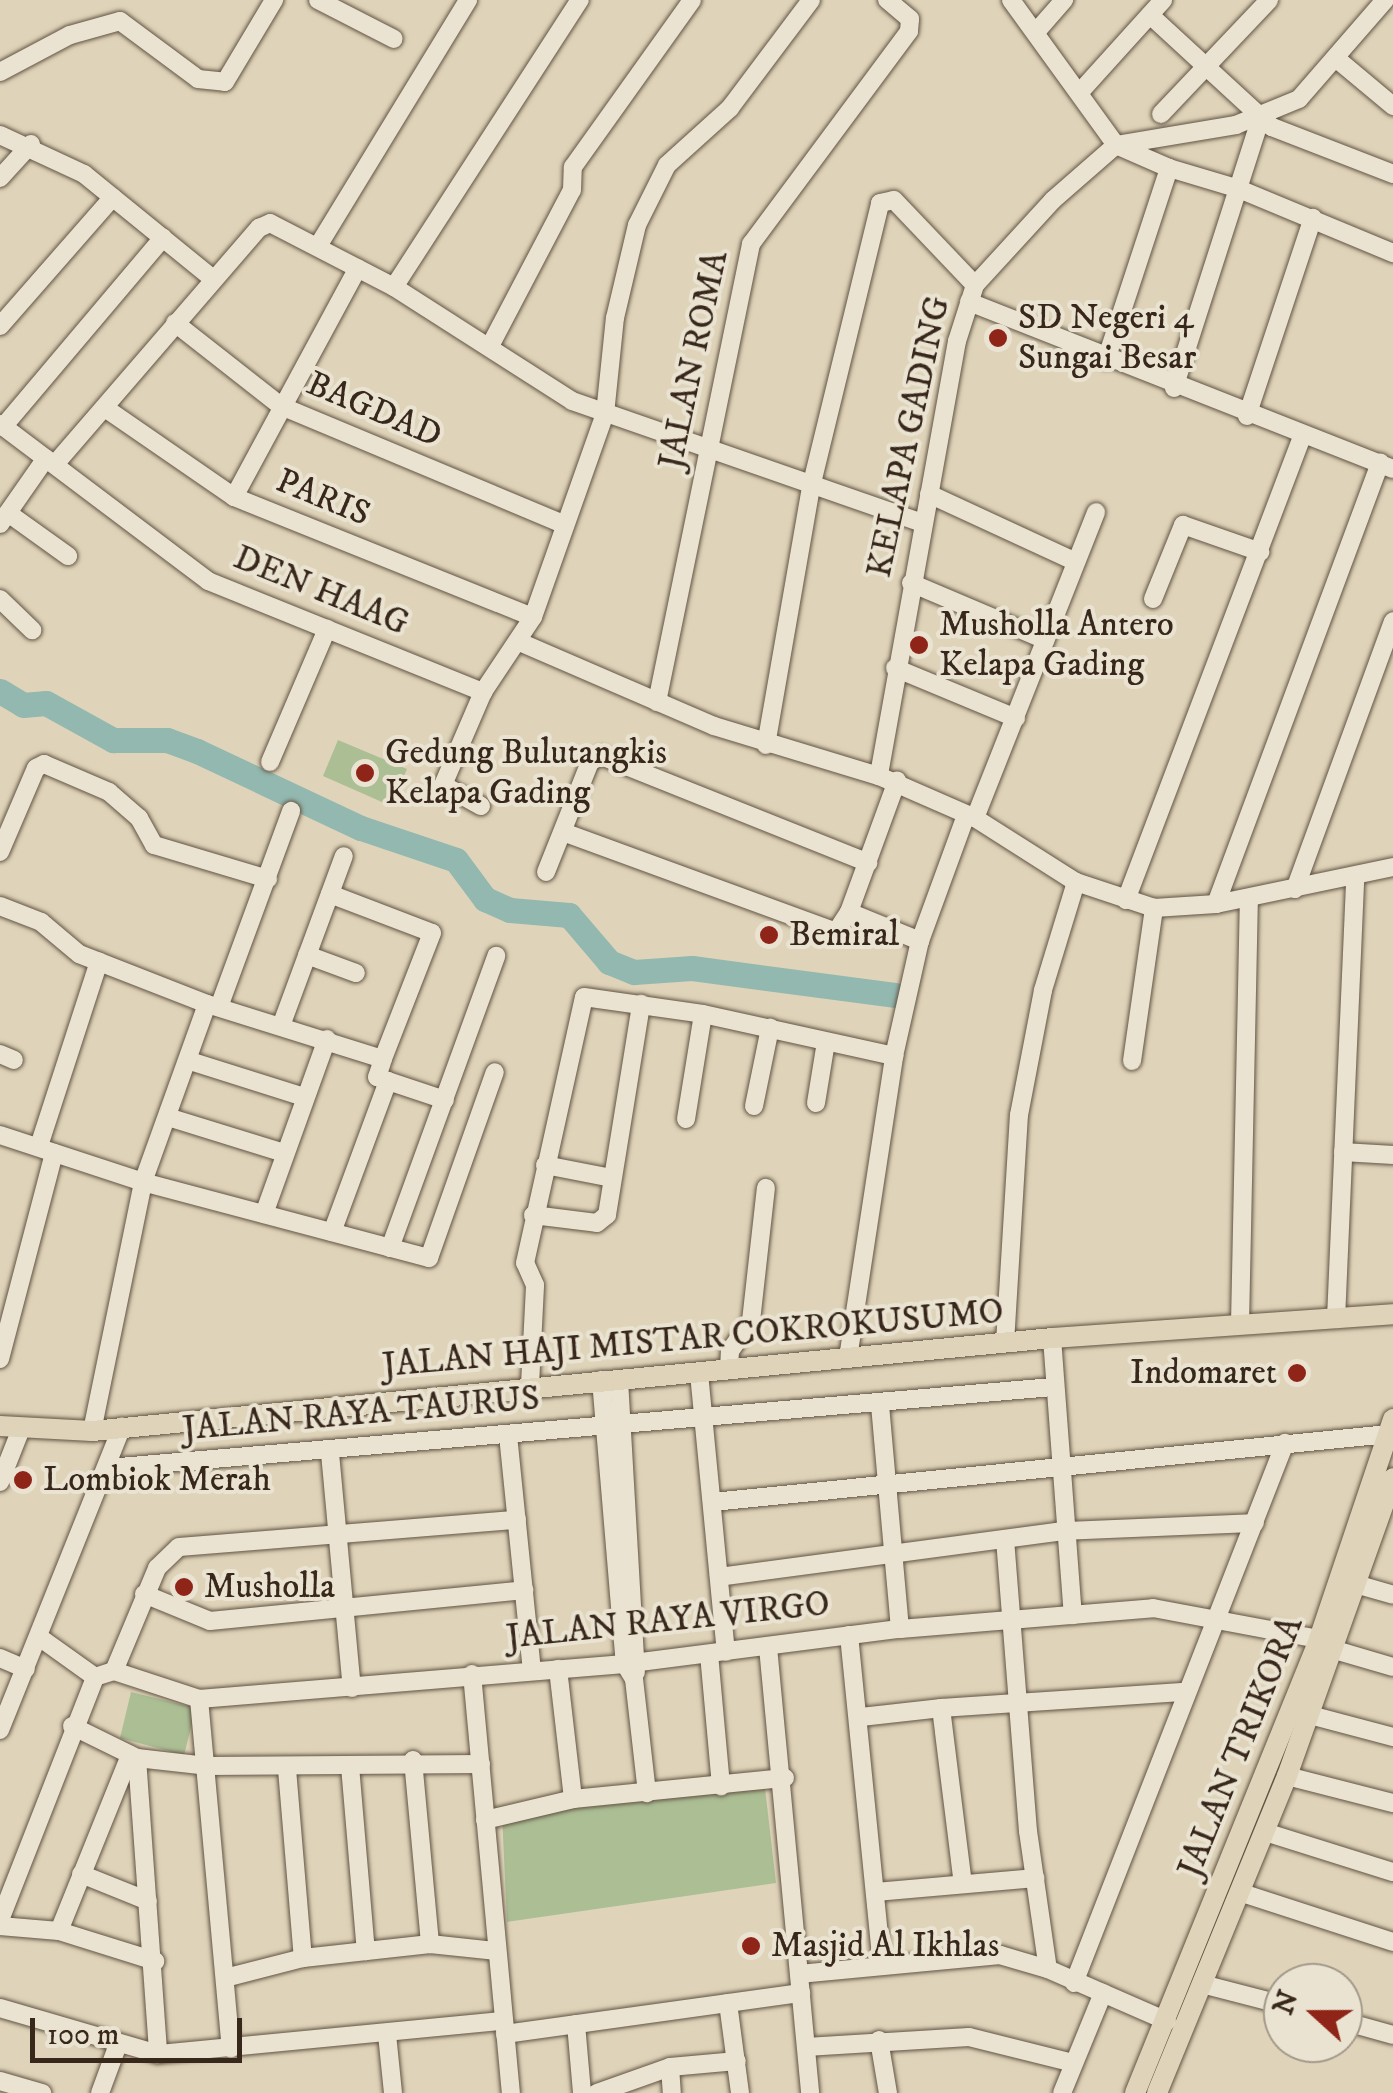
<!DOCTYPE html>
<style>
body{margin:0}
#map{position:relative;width:1393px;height:2093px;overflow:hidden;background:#dfd4b9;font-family:"IM FELL DW Pica",serif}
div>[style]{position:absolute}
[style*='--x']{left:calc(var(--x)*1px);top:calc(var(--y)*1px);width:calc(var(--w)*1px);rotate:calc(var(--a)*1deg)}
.green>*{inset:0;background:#acbe94}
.river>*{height:25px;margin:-12.5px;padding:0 12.5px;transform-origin:12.5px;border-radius:12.5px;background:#93b8af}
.roads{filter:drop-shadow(0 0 2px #625343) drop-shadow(0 0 2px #625343)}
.minor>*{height:18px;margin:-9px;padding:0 9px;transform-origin:9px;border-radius:9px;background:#eae3d2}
.major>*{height:20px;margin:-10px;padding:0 10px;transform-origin:10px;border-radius:10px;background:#dfd4b9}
.dots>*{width:28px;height:28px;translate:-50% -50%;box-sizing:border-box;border:5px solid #eae3d2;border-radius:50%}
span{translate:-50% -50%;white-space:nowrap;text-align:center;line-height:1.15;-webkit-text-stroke:8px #eae3d2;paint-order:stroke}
.poi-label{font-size:35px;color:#38281c}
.left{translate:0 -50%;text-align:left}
.right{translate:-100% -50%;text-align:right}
.street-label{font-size:35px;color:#38281c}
.north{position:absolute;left:1263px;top:1963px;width:100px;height:100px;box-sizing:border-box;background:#eae3d2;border:2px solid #a39889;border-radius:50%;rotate:291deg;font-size:28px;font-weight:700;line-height:40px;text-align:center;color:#38281c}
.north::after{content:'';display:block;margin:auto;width:35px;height:45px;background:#8f2418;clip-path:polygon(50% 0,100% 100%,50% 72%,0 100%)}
.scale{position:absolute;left:30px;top:2018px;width:212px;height:45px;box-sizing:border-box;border:5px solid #38281c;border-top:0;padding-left:12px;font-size:30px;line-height:35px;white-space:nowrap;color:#38281c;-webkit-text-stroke:8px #eae3d2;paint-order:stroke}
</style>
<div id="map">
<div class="green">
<i style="clip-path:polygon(338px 740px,407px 769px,391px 806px,323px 776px)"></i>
<i style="clip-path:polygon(131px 1692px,196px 1708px,184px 1755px,120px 1738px)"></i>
<i style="clip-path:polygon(765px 1788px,776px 1883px,507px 1922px,502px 1814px)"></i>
</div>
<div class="river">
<i style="--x:0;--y:691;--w:27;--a:31"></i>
<i style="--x:23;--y:705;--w:23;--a:-5"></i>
<i style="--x:46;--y:703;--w:77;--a:28.9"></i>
<i style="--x:113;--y:740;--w:54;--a:0"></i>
<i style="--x:167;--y:740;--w:32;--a:20"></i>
<i style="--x:197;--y:751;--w:181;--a:25.2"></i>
<i style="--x:361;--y:828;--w:100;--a:18.6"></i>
<i style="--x:456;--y:860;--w:49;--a:53.4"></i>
<i style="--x:485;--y:899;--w:27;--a:24"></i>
<i style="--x:510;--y:910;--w:59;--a:4.8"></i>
<i style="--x:569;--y:915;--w:62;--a:49.6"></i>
<i style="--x:609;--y:962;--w:27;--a:22"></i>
<i style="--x:634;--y:972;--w:58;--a:-3.9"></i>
<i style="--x:692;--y:968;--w:204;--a:7.6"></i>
</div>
<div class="roads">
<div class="minor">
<i style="--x:318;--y:0;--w:85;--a:27.2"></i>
<i style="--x:1011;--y:0;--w:179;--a:54.1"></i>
<i style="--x:1116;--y:145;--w:58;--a:23.5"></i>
<i style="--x:1385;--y:0;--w:131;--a:131"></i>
<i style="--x:1299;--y:99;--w:68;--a:157.6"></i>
<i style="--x:1236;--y:125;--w:122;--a:170.5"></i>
<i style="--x:1116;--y:145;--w:84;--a:138.9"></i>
<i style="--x:1053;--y:200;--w:115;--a:132.5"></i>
<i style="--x:975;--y:285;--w:59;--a:107.8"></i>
<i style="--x:957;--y:341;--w:442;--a:100.2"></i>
<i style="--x:879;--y:776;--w:105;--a:23.6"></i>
<i style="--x:975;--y:818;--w:120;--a:32.4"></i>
<i style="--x:1076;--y:882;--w:82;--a:18.4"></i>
<i style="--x:1154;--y:908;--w:62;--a:-3.7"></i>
<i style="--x:1216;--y:904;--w:181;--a:-11.8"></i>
<i style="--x:1150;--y:15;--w:166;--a:42.6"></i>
<i style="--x:1272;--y:127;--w:130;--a:21.2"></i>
<i style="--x:1036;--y:32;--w:43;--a:-48.8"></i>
<i style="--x:1338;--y:60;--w:72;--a:39.9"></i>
<i style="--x:0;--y:72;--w:79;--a:-27.9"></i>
<i style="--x:70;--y:35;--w:52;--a:-15.6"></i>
<i style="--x:120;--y:21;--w:97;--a:36.6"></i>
<i style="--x:198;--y:79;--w:27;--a:6"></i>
<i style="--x:225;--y:82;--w:96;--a:-59.1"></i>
<i style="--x:1080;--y:92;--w:124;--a:-47.9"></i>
<i style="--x:1161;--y:114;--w:157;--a:-46.5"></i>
<i style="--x:0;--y:135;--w:93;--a:24.9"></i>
<i style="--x:84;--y:174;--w:166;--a:39.1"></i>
<i style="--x:0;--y:178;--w:46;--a:-47.6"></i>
<i style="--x:318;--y:246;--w:288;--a:-58.6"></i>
<i style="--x:394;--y:287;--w:342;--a:-57.1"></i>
<i style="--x:969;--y:302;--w:456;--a:21.5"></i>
<i style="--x:175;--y:323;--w:135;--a:38.1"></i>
<i style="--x:281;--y:406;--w:308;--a:22.7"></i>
<i style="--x:0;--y:326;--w:171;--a:-48.8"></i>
<i style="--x:490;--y:346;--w:176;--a:-62.3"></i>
<i style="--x:572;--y:190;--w:23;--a:-88"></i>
<i style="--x:573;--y:167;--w:205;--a:-54.5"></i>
<i style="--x:1106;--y:360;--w:202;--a:-71.8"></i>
<i style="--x:1169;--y:168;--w:73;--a:16.7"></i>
<i style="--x:1239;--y:189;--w:167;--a:22.6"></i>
<i style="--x:1174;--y:388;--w:285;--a:-72.2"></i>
<i style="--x:105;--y:408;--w:157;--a:34.6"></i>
<i style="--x:234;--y:497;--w:322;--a:21.9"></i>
<i style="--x:1247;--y:416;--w:209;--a:-71.6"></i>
<i style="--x:0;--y:424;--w:261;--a:37"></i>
<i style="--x:208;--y:581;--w:297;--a:22"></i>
<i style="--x:3;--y:427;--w:248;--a:-49.8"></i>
<i style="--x:56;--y:463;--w:311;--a:-49.2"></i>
<i style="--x:259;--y:228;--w:12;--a:-24"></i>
<i style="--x:270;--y:223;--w:140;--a:27.3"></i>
<i style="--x:394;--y:287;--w:211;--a:32.6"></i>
<i style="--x:572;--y:401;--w:372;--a:19.2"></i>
<i style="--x:929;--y:494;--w:160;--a:24.8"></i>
<i style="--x:234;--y:497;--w:260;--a:-61.6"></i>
<i style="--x:8;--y:513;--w:74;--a:35.6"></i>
<i style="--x:0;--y:524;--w:80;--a:-55.1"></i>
<i style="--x:911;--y:583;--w:146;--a:23"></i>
<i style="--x:0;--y:599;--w:45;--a:44.1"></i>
<i style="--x:1153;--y:599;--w:80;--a:-67.9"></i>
<i style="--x:1183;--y:525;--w:82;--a:19.3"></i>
<i style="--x:522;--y:643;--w:209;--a:23.4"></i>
<i style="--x:714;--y:726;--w:172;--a:16.9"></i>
<i style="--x:895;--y:668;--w:131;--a:22.5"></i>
<i style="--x:657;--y:702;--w:468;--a:-78.4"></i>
<i style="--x:751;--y:244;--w:265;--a:-53.4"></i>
<i style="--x:909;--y:31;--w:12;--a:-85"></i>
<i style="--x:910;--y:19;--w:30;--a:-140"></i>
<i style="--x:766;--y:745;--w:262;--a:-80.1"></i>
<i style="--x:811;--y:487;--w:292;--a:-76.3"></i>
<i style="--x:880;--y:203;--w:14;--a:-12"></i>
<i style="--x:894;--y:200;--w:117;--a:46.4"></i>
<i style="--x:270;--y:762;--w:145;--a:-66.8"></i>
<i style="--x:481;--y:806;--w:43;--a:-151.1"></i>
<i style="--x:443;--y:785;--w:101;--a:-66.7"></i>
<i style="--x:483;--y:692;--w:90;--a:-56.3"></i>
<i style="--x:533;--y:617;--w:215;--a:-70.5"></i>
<i style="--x:605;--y:414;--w:97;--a:-84.1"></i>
<i style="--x:615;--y:318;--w:96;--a:-76.7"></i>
<i style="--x:637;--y:225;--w:67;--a:-63.4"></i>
<i style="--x:667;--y:165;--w:85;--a:-42.1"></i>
<i style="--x:730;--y:108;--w:135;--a:-53.1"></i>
<i style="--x:975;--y:818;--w:329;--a:-68.4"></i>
<i style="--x:563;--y:832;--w:291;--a:20.1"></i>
<i style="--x:836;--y:932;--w:24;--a:-57"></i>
<i style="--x:849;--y:912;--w:140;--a:-69.9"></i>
<i style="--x:0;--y:852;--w:91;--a:-66.8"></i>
<i style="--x:36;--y:768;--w:9;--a:-27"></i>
<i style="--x:44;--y:764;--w:71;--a:23.3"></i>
<i style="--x:109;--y:792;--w:40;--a:41"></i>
<i style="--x:139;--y:818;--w:31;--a:61"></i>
<i style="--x:154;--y:845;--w:119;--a:16.6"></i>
<i style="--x:546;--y:872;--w:118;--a:-68.2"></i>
<i style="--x:590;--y:762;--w:13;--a:-29"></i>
<i style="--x:601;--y:756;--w:288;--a:21.8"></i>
<i style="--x:1295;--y:889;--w:285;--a:-69.9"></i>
<i style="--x:330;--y:894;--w:109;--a:20.9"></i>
<i style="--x:432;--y:933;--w:135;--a:111.3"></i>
<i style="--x:1126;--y:900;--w:496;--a:-69.2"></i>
<i style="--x:1216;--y:904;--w:471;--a:-69.6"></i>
<i style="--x:0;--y:906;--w:44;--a:21.3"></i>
<i style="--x:41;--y:922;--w:50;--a:40.1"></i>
<i style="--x:79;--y:954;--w:137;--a:21.3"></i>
<i style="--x:207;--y:1004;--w:184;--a:17.4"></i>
<i style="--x:383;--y:1059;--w:19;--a:108"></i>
<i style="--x:377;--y:1077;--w:12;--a:20"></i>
<i style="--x:388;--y:1081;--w:161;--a:110.3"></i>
<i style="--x:849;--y:912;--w:77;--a:22.2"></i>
<i style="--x:307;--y:955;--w:52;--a:20.2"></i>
<i style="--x:219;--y:1007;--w:209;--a:-69.8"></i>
<i style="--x:281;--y:1026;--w:181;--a:-69.7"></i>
<i style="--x:0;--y:1054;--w:15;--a:23"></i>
<i style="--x:190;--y:1061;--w:120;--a:17.5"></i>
<i style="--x:1132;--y:1061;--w:155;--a:-81.8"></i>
<i style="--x:388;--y:1081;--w:60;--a:18.4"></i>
<i style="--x:816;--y:1103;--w:62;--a:-80.7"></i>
<i style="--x:754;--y:1106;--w:80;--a:-78.4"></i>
<i style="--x:171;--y:1118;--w:118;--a:17.2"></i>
<i style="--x:686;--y:1119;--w:106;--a:-80.8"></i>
<i style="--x:0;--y:1135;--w:151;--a:18.2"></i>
<i style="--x:143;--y:1182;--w:296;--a:14.9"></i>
<i style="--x:429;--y:1258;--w:197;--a:-70.5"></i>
<i style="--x:39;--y:1146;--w:194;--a:-72"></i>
<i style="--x:1343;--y:1152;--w:50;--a:3.4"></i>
<i style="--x:545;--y:1165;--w:68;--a:11"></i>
<i style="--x:264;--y:1214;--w:186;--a:-70.2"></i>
<i style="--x:533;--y:1215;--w:64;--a:7.1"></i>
<i style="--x:597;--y:1223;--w:13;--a:-39"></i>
<i style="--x:607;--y:1215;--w:214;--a:-80.8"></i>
<i style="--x:390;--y:1248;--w:311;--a:-70"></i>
<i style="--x:1336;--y:1319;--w:442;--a:-87.5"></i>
<i style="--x:1240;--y:1324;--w:426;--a:-88.8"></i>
<i style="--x:1052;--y:1338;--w:278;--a:85.7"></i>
<i style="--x:1005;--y:1343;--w:228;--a:-86.5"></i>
<i style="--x:1019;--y:1115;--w:127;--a:-79.1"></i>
<i style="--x:1043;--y:990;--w:113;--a:-73"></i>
<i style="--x:848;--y:1358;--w:305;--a:-81.3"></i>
<i style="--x:894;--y:1056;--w:118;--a:-77.3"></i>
<i style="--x:920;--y:941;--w:134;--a:-69.9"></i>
<i style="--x:0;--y:1359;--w:213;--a:-75.3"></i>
<i style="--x:729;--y:1369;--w:18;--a:-87"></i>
<i style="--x:730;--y:1351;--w:37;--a:-55"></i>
<i style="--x:751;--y:1321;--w:134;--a:-83.6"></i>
<i style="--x:699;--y:1373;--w:280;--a:84.5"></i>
<i style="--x:601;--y:1380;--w:285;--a:85.2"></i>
<i style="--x:625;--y:1664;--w:17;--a:59"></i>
<i style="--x:634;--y:1679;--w:115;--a:83.5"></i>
<i style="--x:619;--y:1380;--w:293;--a:86.7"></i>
<i style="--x:530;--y:1385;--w:100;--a:-87.1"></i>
<i style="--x:535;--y:1285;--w:24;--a:-114"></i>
<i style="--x:525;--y:1263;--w:272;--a:-77.5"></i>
<i style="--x:584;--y:997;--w:120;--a:8.1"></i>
<i style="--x:703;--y:1014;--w:196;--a:12.4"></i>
<i style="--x:880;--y:1405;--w:225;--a:84.9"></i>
<i style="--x:92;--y:1431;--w:254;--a:-78.4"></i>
<i style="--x:143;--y:1182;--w:189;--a:-70.2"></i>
<i style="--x:508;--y:1435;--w:236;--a:84.2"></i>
<i style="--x:330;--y:1453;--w:236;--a:84.7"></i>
<i style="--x:108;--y:1468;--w:948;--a:-4.9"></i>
<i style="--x:0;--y:1482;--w:57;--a:-68.4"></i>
<i style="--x:713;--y:1502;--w:678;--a:-5.75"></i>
<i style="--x:1005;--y:1539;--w:293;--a:85.5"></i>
<i style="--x:1028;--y:1831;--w:139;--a:81.8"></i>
<i style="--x:719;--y:1577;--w:348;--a:-7.6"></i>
<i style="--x:1064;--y:1531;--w:191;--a:-2.4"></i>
<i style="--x:1359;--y:1585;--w:35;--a:16"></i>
<i style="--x:144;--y:1594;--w:71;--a:22.2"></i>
<i style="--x:210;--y:1621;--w:316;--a:-5.6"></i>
<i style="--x:849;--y:1635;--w:330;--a:84.3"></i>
<i style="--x:39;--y:1637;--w:69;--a:35.5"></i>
<i style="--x:95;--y:1677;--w:20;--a:-18"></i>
<i style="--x:114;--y:1671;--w:89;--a:18.2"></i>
<i style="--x:199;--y:1699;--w:427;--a:-4.7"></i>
<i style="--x:625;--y:1664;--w:277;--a:-7.3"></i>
<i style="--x:900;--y:1629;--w:254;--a:-4.7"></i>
<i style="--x:1153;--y:1608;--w:169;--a:10.6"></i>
<i style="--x:768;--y:1647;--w:448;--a:84.6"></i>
<i style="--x:1335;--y:1650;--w:60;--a:16.3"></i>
<i style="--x:709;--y:1654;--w:133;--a:84.8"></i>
<i style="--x:0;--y:1658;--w:28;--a:23"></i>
<i style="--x:558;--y:1669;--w:131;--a:83.4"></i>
<i style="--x:114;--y:1671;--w:112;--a:-67.3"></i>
<i style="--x:157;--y:1568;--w:30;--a:-44"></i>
<i style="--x:179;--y:1547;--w:339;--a:-4.6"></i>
<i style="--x:472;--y:1674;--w:421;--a:84.7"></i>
<i style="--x:199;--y:1699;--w:351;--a:84.8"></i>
<i style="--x:941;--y:1708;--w:245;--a:-3.8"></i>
<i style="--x:1310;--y:1715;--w:86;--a:14.8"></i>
<i style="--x:861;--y:1717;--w:81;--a:-6.4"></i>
<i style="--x:941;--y:1708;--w:177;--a:82.9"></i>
<i style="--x:72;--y:1726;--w:72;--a:26.2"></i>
<i style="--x:137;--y:1758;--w:70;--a:6.5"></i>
<i style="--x:207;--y:1766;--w:274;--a:-0.4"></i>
<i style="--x:0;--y:1730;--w:327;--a:-68.1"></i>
<i style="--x:137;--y:1758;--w:297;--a:85.9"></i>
<i style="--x:413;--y:1760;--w:185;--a:84.7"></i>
<i style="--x:350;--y:1766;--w:186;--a:85.1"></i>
<i style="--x:287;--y:1769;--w:190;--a:85.2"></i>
<i style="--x:1287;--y:1776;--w:109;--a:14.3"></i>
<i style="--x:485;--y:1820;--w:90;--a:-13.4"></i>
<i style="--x:573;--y:1799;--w:213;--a:-5.7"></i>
<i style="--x:1265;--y:1832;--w:134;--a:17.4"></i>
<i style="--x:81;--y:1874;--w:72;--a:21.9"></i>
<i style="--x:876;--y:1892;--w:160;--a:-5"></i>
<i style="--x:1239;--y:1892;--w:162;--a:18"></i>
<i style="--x:0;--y:1920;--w:261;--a:-68.6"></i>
<i style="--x:0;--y:1926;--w:59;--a:4.8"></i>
<i style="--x:59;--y:1931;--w:101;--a:17.4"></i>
<i style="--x:59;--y:1931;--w:190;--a:-68"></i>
<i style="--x:799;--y:1974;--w:202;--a:-5.4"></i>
<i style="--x:1000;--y:1955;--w:50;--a:16.3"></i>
<i style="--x:1048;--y:1969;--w:130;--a:23.6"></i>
<i style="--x:225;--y:1978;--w:81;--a:-14.4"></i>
<i style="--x:303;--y:1958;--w:128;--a:-6.3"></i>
<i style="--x:430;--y:1944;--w:65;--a:6.1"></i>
<i style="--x:1074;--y:1983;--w:580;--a:-68.66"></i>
<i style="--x:1202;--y:1984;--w:84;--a:14.5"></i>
<i style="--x:728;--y:2003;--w:91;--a:82.4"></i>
<i style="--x:0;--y:2008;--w:165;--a:16.2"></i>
<i style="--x:158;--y:2054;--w:347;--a:-5.5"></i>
<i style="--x:1343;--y:2021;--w:52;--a:15.6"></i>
<i style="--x:576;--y:2024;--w:69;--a:85"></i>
<i style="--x:387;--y:2034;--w:59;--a:84.2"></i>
<i style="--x:505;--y:2034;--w:299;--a:-7.9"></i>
<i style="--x:879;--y:2040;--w:54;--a:80.4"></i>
<i style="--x:806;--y:2047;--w:163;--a:-3.5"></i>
<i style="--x:969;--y:2037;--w:107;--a:14"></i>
<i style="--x:670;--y:2067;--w:26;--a:86"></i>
<i style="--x:0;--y:2081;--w:44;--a:15.9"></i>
<i style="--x:100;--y:2093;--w:49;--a:-69.7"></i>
<i style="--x:597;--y:2093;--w:77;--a:-19.6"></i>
<i style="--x:670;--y:2067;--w:67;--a:-5.1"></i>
<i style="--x:1062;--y:2093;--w:108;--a:-67.7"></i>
</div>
<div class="major">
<i style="--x:0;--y:1426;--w:92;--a:3.1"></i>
<i style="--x:92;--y:1431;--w:964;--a:-5.53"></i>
<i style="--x:1052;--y:1338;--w:342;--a:-4"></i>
<i style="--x:1135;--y:2093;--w:490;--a:-67.9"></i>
<i style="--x:1319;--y:1639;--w:232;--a:-71.4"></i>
<i style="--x:1157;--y:2093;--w:343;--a:-67.7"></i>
<i style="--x:1287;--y:1776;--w:316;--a:-70.4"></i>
</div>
</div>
<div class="dots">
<i style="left:998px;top:338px;background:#8f2418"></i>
<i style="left:919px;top:645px;background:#8f2418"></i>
<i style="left:365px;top:773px;background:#8f2418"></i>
<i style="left:769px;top:935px;background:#8f2418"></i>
<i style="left:1297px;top:1373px;background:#8f2418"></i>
<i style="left:23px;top:1480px;background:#8f2418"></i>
<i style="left:184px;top:1587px;background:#8f2418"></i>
<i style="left:751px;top:1946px;background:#8f2418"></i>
</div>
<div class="poi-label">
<span class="left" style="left:1018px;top:338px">SD Negeri 4<br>Sungai Besar</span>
<span class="left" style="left:939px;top:645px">Musholla Antero<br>Kelapa Gading</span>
<span class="left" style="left:385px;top:773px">Gedung Bulutangkis<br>Kelapa Gading</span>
<span class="left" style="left:789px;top:935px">Bemiral</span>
<span class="right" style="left:1277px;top:1373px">Indomaret</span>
<span class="left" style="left:43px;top:1480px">Lombiok Merah</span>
<span class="left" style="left:204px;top:1587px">Musholla</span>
<span class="left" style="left:771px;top:1946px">Masjid Al Ikhlas</span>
</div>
<div class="street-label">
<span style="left:694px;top:360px;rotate:-78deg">JALAN ROMA</span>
<span style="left:374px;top:410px;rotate:23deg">BAGDAD</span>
<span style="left:909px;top:437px;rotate:-78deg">KELAPA GADING</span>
<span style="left:323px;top:498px;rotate:22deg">PARIS</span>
<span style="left:321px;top:591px;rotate:22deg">DEN HAAG</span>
<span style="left:693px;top:1339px;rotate:-5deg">JALAN HAJI MISTAR COKROKUSUMO</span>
<span style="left:361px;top:1414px;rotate:-5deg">JALAN RAYA TAURUS</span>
<span style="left:668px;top:1621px;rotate:-6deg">JALAN RAYA VIRGO</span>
<span style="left:1241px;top:1747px;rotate:-68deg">JALAN TRIKORA</span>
</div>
<div class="north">N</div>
<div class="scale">100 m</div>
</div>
